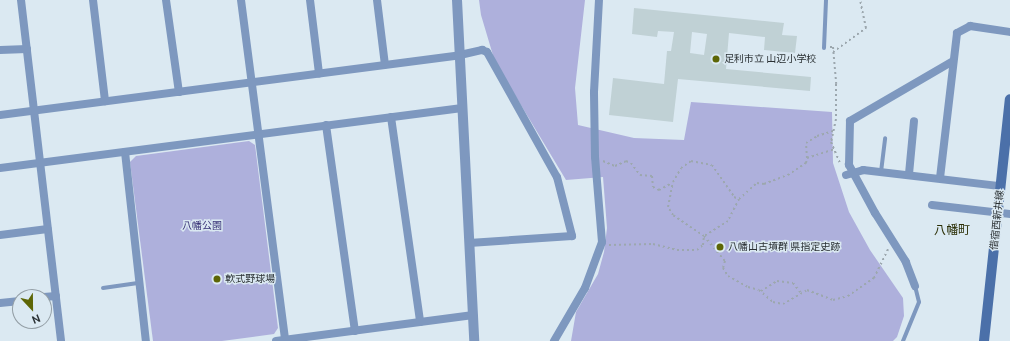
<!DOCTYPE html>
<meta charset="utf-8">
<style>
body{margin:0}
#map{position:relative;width:1010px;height:341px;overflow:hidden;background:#dbe9f2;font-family:Ubuntu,"Noto Sans JP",sans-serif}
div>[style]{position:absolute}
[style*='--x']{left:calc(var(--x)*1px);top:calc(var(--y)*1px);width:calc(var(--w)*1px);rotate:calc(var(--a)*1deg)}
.green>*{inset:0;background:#aeb0dc}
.building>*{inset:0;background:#c0d1d5}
.path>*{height:2px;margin-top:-1px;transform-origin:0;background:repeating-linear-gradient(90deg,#9ca7ae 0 2px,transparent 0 5px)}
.service>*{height:4px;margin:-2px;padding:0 2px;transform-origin:2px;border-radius:2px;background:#7e98bf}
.minor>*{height:8px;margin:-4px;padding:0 4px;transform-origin:4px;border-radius:4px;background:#7e98bf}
.tertiary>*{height:10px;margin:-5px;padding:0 5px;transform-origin:5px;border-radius:5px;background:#7e98bf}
.secondary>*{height:10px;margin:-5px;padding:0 5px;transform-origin:5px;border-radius:5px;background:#4b70a9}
.dots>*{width:11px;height:11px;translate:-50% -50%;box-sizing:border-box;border:2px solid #dbe9f2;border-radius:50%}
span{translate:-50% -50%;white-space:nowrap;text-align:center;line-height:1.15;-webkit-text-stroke:3px #dbe9f2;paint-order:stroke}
.poi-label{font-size:10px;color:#2a3033}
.left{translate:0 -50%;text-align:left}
.street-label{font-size:10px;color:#2a3033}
.park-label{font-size:10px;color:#363076}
.quarter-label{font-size:12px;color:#2b2f06}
.north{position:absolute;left:12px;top:289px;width:40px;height:40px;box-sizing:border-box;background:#dbe9f2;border:1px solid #949fa6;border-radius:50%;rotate:158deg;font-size:11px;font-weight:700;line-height:16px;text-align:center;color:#2a3033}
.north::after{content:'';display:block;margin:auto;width:14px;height:18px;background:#5d6606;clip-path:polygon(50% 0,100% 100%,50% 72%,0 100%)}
</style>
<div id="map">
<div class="green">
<i style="clip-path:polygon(479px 0,585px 0,575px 88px,578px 125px,634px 138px,684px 140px,691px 102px,832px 112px,833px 163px,849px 212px,870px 250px,903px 298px,904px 316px,897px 337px,893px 341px,571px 341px,576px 312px,598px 274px,604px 252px,607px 228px,603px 177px,566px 180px,495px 62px,481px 15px)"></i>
<i style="clip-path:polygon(249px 141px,255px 145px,278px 328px,274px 334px,222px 341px,153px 341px,130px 162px,136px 156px)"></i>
</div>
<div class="building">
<i style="clip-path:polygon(evenodd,634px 8px,784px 23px,782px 35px,797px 36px,795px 53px,764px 50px,765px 37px,729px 33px,726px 69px,811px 77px,810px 91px,678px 79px,673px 122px,609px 115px,613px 78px,664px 84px,667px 51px,671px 51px,674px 32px,658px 31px,657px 37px,632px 34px,634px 8px,692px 32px,707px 34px,704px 55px,690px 53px,692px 32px)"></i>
</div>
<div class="path">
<i style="--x:830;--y:47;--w:3;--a:0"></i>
<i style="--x:833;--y:47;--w:37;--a:85"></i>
<i style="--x:836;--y:84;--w:35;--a:90"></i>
<i style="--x:836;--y:119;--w:24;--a:102"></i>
<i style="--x:831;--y:142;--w:23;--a:67"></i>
<i style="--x:833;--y:52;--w:41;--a:-36"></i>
<i style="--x:866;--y:28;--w:29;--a:-102"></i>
<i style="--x:807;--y:158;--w:15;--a:-94"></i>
<i style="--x:806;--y:143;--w:13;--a:-32"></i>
<i style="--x:817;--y:136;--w:17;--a:-17"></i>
<i style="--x:603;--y:161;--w:13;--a:23"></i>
<i style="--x:615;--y:166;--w:12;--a:-24"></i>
<i style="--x:626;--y:161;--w:5;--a:22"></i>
<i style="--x:631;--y:163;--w:15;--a:53"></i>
<i style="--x:640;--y:175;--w:12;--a:5"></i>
<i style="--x:652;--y:176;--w:11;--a:85"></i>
<i style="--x:653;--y:187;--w:7;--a:27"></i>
<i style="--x:659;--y:190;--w:15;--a:-28"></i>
<i style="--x:739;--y:199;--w:24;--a:-42"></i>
<i style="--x:757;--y:183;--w:7;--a:8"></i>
<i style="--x:764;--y:184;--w:26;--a:-21"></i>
<i style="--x:788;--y:175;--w:22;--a:-34"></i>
<i style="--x:806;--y:163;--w:5;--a:-79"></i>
<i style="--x:807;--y:158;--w:28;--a:-18"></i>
<i style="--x:609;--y:245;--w:44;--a:-1.3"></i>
<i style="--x:653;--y:244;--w:25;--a:14"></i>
<i style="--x:677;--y:250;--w:20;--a:0"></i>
<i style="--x:697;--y:250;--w:8;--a:-40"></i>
<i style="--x:703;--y:245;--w:9;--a:-84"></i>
<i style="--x:704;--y:236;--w:37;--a:-146"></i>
<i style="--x:673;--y:215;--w:9;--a:-122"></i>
<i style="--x:668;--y:207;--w:25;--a:-79"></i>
<i style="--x:673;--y:182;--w:16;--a:-60"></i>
<i style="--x:681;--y:168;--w:12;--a:-35"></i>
<i style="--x:691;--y:161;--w:21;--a:11"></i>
<i style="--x:712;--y:165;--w:39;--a:55"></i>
<i style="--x:734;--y:197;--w:5;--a:22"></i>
<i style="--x:739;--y:199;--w:25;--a:117"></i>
<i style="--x:728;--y:221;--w:28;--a:148"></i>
<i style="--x:704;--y:236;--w:33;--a:50"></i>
<i style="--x:725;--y:261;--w:7;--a:106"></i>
<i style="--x:723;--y:268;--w:9;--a:58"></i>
<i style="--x:728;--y:276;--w:23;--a:29"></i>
<i style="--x:748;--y:287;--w:11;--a:15"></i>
<i style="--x:759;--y:290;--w:18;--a:41"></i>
<i style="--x:773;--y:302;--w:10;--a:11"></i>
<i style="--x:783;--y:304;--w:28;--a:-30"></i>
<i style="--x:807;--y:290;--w:28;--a:21"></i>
<i style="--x:833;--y:300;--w:16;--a:-15"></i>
<i style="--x:848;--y:296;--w:32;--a:-35"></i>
<i style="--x:874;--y:278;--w:32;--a:-64"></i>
<i style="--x:761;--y:291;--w:19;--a:-32"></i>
<i style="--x:777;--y:281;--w:16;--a:7"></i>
<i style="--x:793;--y:283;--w:13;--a:51"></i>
</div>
<div class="service">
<i style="--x:824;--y:48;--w:48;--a:-87.6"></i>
<i style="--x:881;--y:172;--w:34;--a:-83"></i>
<i style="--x:103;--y:288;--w:37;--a:-8"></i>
<i style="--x:903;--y:341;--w:42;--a:-67.7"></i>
<i style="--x:919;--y:302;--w:16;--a:-104"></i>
</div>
<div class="minor">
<i style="--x:21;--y:0;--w:343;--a:83.3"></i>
<i style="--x:93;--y:0;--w:102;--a:83.2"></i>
<i style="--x:166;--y:0;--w:93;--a:82"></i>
<i style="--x:241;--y:0;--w:344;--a:82.6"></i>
<i style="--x:310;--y:0;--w:74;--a:83"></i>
<i style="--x:377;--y:0;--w:65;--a:83"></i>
<i style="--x:0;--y:50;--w:27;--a:-2"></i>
<i style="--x:0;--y:115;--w:464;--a:-7.4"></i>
<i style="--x:460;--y:55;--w:23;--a:-13"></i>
<i style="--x:482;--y:50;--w:5;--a:22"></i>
<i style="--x:487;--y:52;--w:143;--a:60.8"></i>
<i style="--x:557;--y:177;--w:61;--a:75.7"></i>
<i style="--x:572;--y:236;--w:103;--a:176.1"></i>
<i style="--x:391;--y:117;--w:207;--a:81.9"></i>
<i style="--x:326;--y:125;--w:208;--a:82"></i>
<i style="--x:125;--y:152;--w:190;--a:83.7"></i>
<i style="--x:0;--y:168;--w:466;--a:-7.4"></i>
<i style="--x:909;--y:174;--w:53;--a:-84.6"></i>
<i style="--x:846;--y:175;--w:18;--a:-16"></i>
<i style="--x:863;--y:170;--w:138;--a:6.7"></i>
<i style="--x:940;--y:178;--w:146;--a:-83.3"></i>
<i style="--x:957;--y:33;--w:15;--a:-28"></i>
<i style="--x:970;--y:26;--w:40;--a:8.5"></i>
<i style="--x:932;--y:205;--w:79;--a:6.6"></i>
<i style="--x:0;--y:235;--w:48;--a:-7.1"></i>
<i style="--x:915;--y:286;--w:26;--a:-111"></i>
<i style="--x:906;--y:262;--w:58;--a:-122.3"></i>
<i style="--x:875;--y:213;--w:55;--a:-118.4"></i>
<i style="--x:849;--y:165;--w:44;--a:-88.7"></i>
<i style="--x:850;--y:121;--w:119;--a:-30.2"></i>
<i style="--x:44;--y:297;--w:12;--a:-5"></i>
<i style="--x:0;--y:303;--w:20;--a:-6"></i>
<i style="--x:276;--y:341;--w:199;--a:-7.5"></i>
<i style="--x:554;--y:341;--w:61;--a:-59.7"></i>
<i style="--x:585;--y:288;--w:49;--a:-69.7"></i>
<i style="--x:602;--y:242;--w:85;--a:-94.7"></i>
<i style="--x:595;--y:157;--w:65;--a:-90.9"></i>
<i style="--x:594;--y:92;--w:92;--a:-86.9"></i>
</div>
<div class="tertiary">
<i style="--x:457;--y:0;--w:341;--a:87.1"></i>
</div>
<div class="secondary">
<i style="--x:984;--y:341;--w:243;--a:-83.9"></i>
</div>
<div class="dots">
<i style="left:716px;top:59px;background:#5d6606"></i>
<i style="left:720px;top:247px;background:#5d6606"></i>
<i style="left:217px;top:279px;background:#5d6606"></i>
</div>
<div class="poi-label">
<span class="left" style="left:724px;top:59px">足利市立 山辺小学校</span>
<span class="left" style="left:728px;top:247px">八幡山古墳群 県指定史跡</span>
<span class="left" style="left:225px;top:279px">軟式野球場</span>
</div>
<div class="street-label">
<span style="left:997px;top:220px;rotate:-84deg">借宿西新井線</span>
</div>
<div class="park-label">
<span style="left:202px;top:226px">八幡公園</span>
</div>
<div class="quarter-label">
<span style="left:952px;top:230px">八幡町</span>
</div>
<div class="north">N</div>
</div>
